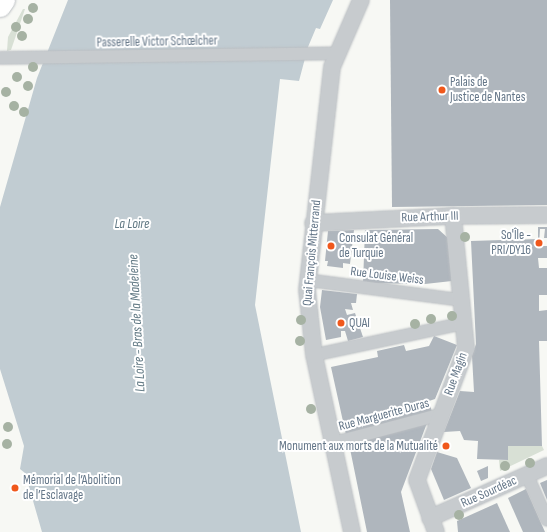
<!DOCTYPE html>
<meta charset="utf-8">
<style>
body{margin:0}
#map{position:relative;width:547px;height:532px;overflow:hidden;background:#f7f8f4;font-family:"Sofia Sans Condensed",sans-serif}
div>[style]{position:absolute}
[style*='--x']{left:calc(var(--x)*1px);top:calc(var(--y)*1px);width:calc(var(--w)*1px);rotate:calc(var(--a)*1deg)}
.green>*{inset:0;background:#d8e0d5}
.water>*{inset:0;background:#c1ccd2}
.building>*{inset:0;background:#afb6bd}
.roads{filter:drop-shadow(0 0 1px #babec2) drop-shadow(0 0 1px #babec2)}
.pedestrian>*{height:12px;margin:-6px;padding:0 6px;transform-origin:6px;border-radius:6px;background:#c7cbce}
.minor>*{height:16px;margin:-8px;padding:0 8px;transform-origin:8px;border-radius:8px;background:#c7cbce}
.primary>*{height:22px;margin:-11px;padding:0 11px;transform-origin:11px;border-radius:11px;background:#fff}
.trees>*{width:10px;height:10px;margin:-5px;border-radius:50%;background:#a6b2a3}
.dots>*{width:11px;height:11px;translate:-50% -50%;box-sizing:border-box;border:2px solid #fff;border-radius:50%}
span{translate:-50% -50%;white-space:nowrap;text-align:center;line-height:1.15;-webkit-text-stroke:4px #fff;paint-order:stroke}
.street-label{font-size:13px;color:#647688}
.poi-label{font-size:13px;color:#647688}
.left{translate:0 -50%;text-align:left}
.right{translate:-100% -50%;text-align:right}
.water-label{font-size:14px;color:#607883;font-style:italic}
</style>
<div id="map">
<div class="green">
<i style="clip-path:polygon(23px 9px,25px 9px,11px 50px,7px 51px,8px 37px)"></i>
<i style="clip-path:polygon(508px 446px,542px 446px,544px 450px,500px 471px,499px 460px,508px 460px)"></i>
</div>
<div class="water">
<i style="clip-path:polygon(68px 0,333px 0,320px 29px,316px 28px,308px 47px,299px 81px,280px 79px,255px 305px,301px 532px,42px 532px,25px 473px,20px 469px,24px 446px,0 369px,0 207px,37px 78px)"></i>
</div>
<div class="building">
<i style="clip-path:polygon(390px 0,547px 0,547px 205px,392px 207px)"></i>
<i style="clip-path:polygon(538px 227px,547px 227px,547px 238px,544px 238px,545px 229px,540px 229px,539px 246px,547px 246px,547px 258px,538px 258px,539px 268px,547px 268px,547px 295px,539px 295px,539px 311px,547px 310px,547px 341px,539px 341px,542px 446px,508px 446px,508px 460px,477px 459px,478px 441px,464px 440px,460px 431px,444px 432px,460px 391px,474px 392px,472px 356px,476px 344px,471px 241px,538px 239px)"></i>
<i style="clip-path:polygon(438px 229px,448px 238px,452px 281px,425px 284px,363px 283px,365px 230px)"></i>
<i style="clip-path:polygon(354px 230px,350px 264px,343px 263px,343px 268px,327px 266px,328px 261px,325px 261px,328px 231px)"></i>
<i style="clip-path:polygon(322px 290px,357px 294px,356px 303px,351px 303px,353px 310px,345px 309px,347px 315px,355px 313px,363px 337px,348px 341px,345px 331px,341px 331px,341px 337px,326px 340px,320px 307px)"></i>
<i style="clip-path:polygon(434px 336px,457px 345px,435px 399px,429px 401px,432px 412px,346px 435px,331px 367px,378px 357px,377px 351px,404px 345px,406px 351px,429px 346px)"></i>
<i style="clip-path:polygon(427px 423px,401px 492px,410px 532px,367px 532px,349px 444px)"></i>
<i style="clip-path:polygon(437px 452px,457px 458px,471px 488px,444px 500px,431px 469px)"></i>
<i style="clip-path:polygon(488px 466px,488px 478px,481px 481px,477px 471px)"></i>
<i style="clip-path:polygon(547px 480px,547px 500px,540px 483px)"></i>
<i style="clip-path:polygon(526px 489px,545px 532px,523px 532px,508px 498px)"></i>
<i style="clip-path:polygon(497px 503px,510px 532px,458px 532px,457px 521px)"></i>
</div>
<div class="roads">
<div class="pedestrian">
<i style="--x:0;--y:58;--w:338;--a:-0.8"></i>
<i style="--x:307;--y:280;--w:156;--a:7.4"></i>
<i style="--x:314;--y:355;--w:153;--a:-12"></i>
<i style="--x:333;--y:443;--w:113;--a:-14.9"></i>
<i style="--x:527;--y:475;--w:49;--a:66"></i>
</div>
<div class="minor">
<i style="--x:313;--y:223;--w:136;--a:-2.9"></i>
<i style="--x:449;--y:216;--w:98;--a:-0.6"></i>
<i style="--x:430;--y:518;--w:128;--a:-24"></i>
<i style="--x:352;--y:532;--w:181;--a:-102.1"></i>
<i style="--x:314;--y:355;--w:65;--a:-96.1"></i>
<i style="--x:307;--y:290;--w:224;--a:-83.6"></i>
<i style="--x:332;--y:67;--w:73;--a:-66.6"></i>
<i style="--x:436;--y:532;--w:55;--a:-110.1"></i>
<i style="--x:417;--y:480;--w:141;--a:-69.6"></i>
<i style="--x:466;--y:348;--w:133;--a:-95.6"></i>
</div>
<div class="primary">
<i style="--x:0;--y:6;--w:7;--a:-56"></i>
</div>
</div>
<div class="trees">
<i style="left:33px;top:8px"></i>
<i style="left:28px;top:19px"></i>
<i style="left:16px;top:27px"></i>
<i style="left:22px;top:36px"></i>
<i style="left:33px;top:67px"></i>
<i style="left:17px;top:77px"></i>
<i style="left:28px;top:86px"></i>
<i style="left:6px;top:92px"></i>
<i style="left:14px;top:106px"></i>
<i style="left:24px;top:112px"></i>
<i style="left:465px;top:237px"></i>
<i style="left:452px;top:316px"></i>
<i style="left:431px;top:319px"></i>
<i style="left:301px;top:320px"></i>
<i style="left:415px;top:324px"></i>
<i style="left:300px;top:341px"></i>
<i style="left:311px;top:409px"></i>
<i style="left:8px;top:427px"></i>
<i style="left:7px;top:444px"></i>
<i style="left:530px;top:463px"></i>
<i style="left:505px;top:466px"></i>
<i style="left:459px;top:515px"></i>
</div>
<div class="dots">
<i style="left:442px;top:90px;background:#f0581c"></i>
<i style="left:539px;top:243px;background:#f0581c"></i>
<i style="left:331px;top:246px;background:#f0581c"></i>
<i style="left:341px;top:323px;background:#f0581c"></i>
<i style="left:446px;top:446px;background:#f0581c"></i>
<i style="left:15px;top:488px;background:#f0581c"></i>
</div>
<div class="street-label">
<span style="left:157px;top:42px;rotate:-1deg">Passerelle Victor Schœlcher</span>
<span style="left:430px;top:217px;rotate:-2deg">Rue Arthur III</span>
<span style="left:312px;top:253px;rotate:-85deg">Quai François Mitterrand</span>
<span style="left:387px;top:276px;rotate:7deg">Rue Louise Weiss</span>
<span style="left:456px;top:374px;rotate:-70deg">Rue Magin</span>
<span style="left:384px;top:415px;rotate:-15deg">Rue Marguerite Duras</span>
<span style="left:489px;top:492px;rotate:-24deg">Rue Sourdéac</span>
</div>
<div class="poi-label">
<span class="left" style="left:450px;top:90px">Palais de<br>Justice de Nantes</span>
<span class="right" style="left:531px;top:243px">So'Île -<br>PRI/DY16</span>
<span class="left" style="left:339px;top:246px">Consulat Général<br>de Turquie</span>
<span class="left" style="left:349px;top:323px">QUAI</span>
<span class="right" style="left:438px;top:446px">Monument aux morts de la Mutualité</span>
<span class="left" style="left:23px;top:488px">Mémorial de l’Abolition<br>de l’Esclavage</span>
</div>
<div class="water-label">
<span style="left:132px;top:224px">La Loire</span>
<span style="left:137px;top:323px;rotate:-93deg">La Loire - Bras de la Madeleine</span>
</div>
</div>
